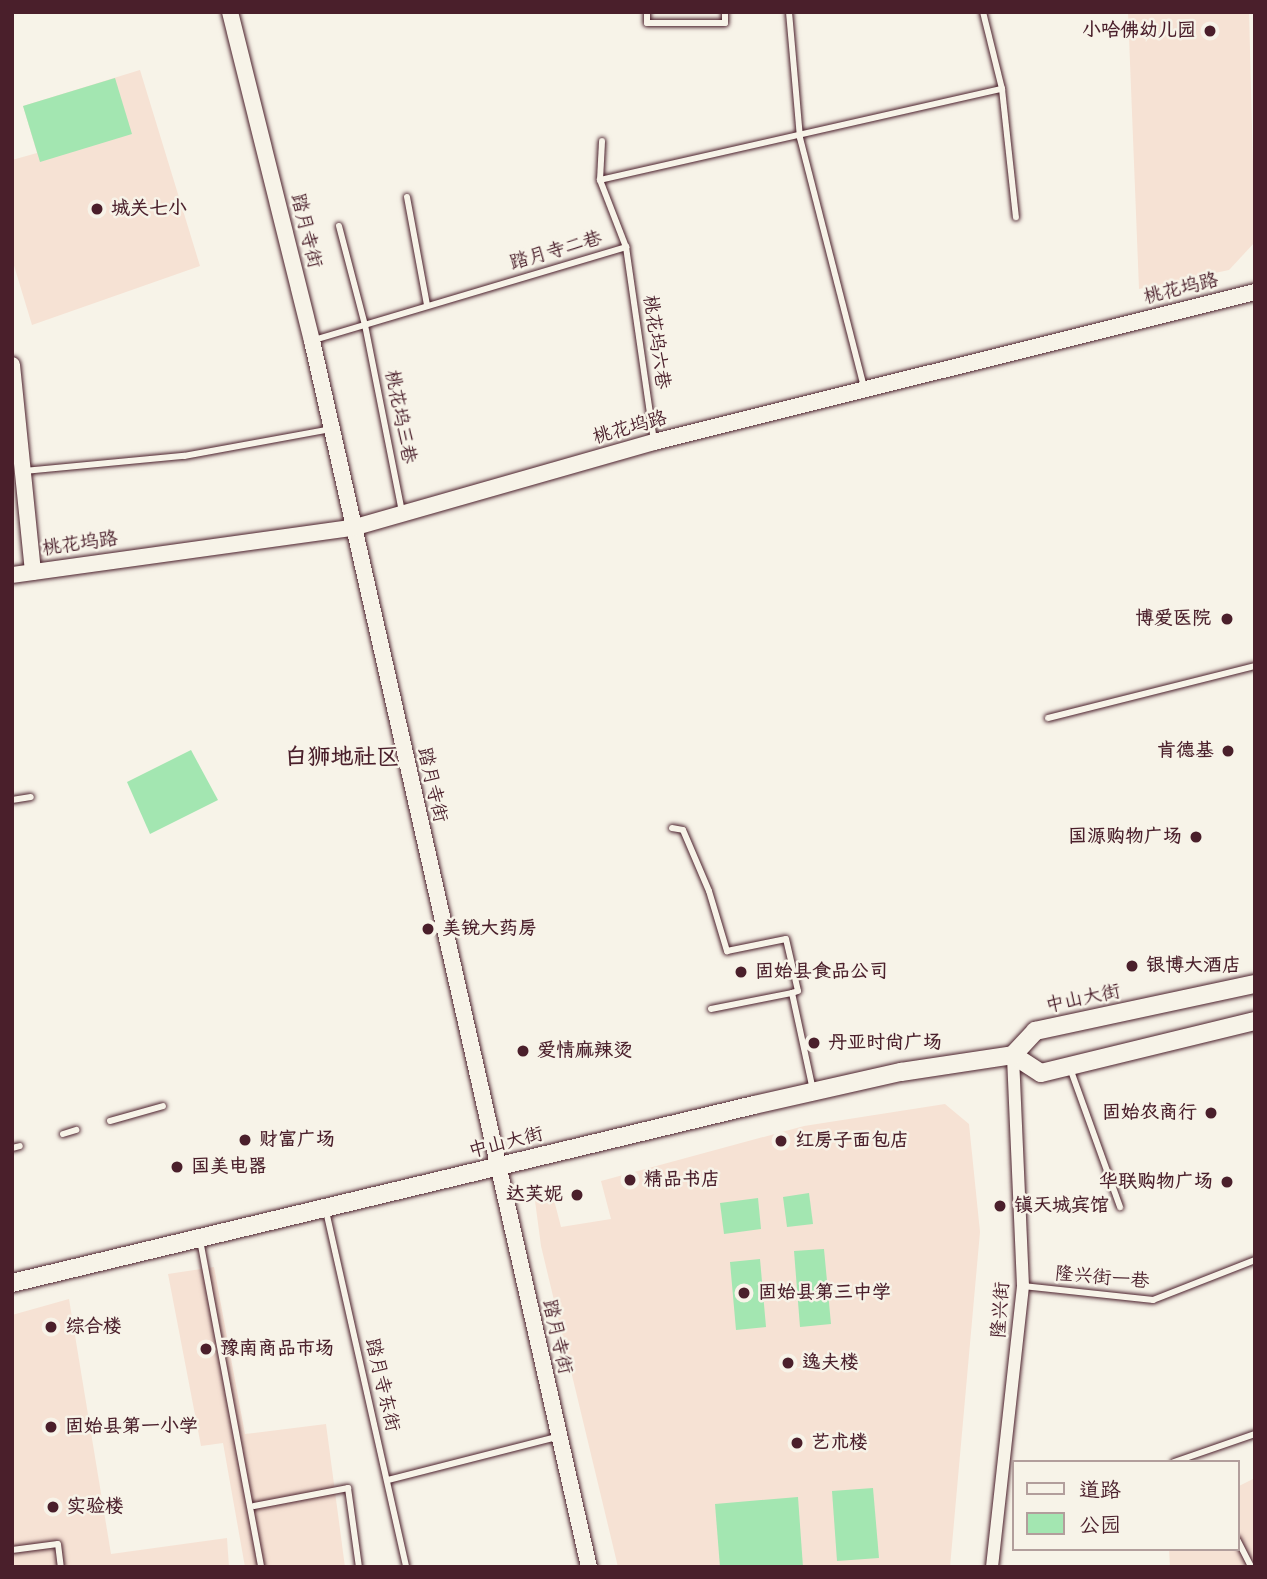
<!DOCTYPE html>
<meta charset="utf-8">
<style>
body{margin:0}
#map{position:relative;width:1267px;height:1579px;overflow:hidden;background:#f7f3e8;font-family:"Comic Neue","LXGW WenKai TC",sans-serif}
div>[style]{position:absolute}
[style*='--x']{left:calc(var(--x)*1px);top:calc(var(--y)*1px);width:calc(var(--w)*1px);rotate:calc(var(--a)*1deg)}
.built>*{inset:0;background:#f6e2d4}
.green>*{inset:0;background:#a3e6b1}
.roads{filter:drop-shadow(0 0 2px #4a1f2b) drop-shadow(0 0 2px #4a1f2b)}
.service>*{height:6px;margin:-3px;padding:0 3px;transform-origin:3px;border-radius:3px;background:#f7f3e8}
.minor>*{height:12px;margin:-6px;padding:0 6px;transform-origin:6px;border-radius:6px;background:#f7f3e8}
.tertiary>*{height:16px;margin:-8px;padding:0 8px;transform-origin:8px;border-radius:8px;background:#f7f3e8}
.secondary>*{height:18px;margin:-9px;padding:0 9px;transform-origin:9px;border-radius:9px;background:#f7f3e8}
.dots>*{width:19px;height:19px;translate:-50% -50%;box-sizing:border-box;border:4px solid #f7f3e8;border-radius:50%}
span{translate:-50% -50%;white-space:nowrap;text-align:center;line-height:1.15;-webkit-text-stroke:5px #f7f3e8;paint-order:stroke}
.poi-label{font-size:19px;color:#4a1f2b;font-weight:700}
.right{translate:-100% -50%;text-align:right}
.left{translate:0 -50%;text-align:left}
.street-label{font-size:19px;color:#4a1f2b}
.quarter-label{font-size:23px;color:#4a1f2b;font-weight:700}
.frame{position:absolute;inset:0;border:14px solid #4a1f2b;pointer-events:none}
.legend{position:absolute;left:1012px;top:1460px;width:228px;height:91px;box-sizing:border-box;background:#f7f3e8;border:2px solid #b29e9c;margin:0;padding:9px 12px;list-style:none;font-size:21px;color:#4a1f2b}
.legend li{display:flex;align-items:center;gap:14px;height:35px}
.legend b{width:35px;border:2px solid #b29e9c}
</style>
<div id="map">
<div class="built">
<i style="clip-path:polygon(1128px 12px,1249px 12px,1255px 242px,1229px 270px,1139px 289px)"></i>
<i style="clip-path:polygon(140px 70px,200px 266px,32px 325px,12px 259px,12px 160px,37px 153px,23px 106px)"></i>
<i style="clip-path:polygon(945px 1104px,969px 1124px,980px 1232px,950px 1567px,618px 1567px,541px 1246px,535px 1201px,552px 1192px,561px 1227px,611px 1219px,601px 1181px,804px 1126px)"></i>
<i style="clip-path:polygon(214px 1267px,245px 1434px,326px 1424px,345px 1567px,245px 1567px,223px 1443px,201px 1446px,168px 1274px)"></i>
<i style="clip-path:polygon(69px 1299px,111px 1554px,227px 1538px,229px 1567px,12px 1567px,12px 1315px)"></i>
<i style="clip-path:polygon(1255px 1478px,1255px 1567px,1170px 1567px,1169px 1549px,1237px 1549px,1237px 1487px)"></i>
</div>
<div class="green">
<i style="clip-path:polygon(115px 78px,132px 134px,40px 162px,23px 106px)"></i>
<i style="clip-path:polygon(191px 750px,218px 800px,150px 834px,127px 782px)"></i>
<i style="clip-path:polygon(809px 1193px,813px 1224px,787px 1227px,783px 1197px)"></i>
<i style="clip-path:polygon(758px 1198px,761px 1229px,724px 1234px,720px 1203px)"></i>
<i style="clip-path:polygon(824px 1249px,831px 1324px,800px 1327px,794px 1251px)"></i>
<i style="clip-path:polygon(760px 1259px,766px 1327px,736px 1330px,730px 1262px)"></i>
<i style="clip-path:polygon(873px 1488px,879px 1558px,837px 1561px,832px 1491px)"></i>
<i style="clip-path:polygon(798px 1497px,803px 1567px,720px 1567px,715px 1504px)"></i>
</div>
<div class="roads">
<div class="service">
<i style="--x:647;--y:12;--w:11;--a:90"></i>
<i style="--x:647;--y:23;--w:78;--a:0"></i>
<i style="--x:725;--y:23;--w:11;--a:-90"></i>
<i style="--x:789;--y:12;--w:126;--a:85"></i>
<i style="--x:800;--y:138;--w:258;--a:75.6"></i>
<i style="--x:983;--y:12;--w:79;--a:76.1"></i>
<i style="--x:600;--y:180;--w:39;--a:-87"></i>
<i style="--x:407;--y:197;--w:110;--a:79.5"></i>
<i style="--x:339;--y:226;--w:102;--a:75.3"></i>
<i style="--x:365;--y:325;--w:191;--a:78.8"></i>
<i style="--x:626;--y:247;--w:197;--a:81.8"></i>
<i style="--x:314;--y:340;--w:326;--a:-16.6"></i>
<i style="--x:626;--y:247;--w:72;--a:-111.2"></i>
<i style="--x:600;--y:180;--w:412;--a:-12.8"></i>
<i style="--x:1002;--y:89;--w:129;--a:83.8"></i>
<i style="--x:24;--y:471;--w:161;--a:-5.4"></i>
<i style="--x:184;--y:456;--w:149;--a:-10.4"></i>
<i style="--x:1048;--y:718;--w:213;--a:-14.1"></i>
<i style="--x:12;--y:800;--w:19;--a:-9"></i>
<i style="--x:672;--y:828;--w:11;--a:10"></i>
<i style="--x:683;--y:830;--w:66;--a:66.9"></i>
<i style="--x:709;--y:891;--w:63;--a:73.3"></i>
<i style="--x:727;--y:951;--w:60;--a:-11.5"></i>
<i style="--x:786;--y:939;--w:53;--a:77"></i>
<i style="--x:798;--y:991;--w:6;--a:162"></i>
<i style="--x:792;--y:993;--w:99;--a:77.8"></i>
<i style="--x:711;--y:1009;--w:83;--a:-11.2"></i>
<i style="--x:1070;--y:1068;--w:148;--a:70.2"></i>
<i style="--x:110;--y:1121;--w:55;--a:-15.8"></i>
<i style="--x:63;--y:1134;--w:14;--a:-17"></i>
<i style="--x:12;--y:1148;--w:8;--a:-14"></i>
<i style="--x:326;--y:1211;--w:365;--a:77.3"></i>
<i style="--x:200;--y:1240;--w:333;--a:79.4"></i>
<i style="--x:1023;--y:1286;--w:131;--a:6.1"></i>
<i style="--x:1153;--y:1300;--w:110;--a:-21.4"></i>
<i style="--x:1174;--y:1462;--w:86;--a:-19.1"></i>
<i style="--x:388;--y:1480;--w:174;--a:-14.3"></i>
<i style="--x:254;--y:1506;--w:96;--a:-10.8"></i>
<i style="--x:348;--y:1488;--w:80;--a:82.1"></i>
<i style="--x:1237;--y:1539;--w:31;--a:63"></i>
<i style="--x:12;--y:1550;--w:46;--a:-7.4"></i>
<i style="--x:58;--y:1544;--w:23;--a:83"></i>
</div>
<div class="minor">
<i style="--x:992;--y:1567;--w:283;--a:-83.7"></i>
<i style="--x:1023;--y:1286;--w:231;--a:-92.5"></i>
</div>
<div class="tertiary">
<i style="--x:230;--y:12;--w:339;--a:76"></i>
<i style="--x:312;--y:341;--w:1257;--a:77.27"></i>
<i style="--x:12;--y:365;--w:208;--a:84.2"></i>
<i style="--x:12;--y:575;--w:343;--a:-7.9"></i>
<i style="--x:352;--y:528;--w:314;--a:-15.9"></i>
<i style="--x:654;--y:442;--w:619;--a:-14.01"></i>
</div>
<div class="secondary">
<i style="--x:1013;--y:1055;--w:33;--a:33"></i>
<i style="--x:1041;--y:1073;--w:220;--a:-13.7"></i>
<i style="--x:12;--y:1283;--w:763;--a:-13.49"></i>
<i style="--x:754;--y:1105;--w:151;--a:-12.7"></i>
<i style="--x:901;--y:1072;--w:113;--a:-8.6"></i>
<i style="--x:1013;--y:1055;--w:33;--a:-47"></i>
<i style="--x:1035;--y:1031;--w:225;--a:-12.1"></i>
</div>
</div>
<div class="dots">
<i style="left:1210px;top:31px;background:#4a1f2b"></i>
<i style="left:97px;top:209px;background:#4a1f2b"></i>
<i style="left:1227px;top:619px;background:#4a1f2b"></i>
<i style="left:1228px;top:751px;background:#4a1f2b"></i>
<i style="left:1196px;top:837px;background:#4a1f2b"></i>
<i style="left:428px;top:929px;background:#4a1f2b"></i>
<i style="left:1132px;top:966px;background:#4a1f2b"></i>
<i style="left:741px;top:972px;background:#4a1f2b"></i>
<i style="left:814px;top:1043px;background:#4a1f2b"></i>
<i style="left:523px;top:1051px;background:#4a1f2b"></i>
<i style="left:1211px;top:1113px;background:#4a1f2b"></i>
<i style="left:245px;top:1140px;background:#4a1f2b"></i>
<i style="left:781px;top:1141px;background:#4a1f2b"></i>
<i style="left:177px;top:1167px;background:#4a1f2b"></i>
<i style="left:630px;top:1180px;background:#4a1f2b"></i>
<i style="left:1227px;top:1182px;background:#4a1f2b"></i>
<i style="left:577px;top:1195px;background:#4a1f2b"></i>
<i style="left:1000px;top:1206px;background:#4a1f2b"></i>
<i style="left:744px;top:1293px;background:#4a1f2b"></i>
<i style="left:51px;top:1327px;background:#4a1f2b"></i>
<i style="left:206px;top:1349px;background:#4a1f2b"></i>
<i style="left:788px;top:1363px;background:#4a1f2b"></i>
<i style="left:51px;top:1427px;background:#4a1f2b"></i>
<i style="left:797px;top:1443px;background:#4a1f2b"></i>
<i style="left:53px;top:1507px;background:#4a1f2b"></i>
</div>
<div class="poi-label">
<span class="right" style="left:1196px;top:31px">小哈佛幼儿园</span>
<span class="left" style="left:111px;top:209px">城关七小</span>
<span class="right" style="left:1211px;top:619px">博爱医院</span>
<span class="right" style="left:1214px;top:751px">肯德基</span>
<span class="right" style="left:1182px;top:837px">国源购物广场</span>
<span class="left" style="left:442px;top:929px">美锐大药房</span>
<span class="left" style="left:1146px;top:966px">银博大酒店</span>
<span class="left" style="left:755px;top:972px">固始县食品公司</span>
<span class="left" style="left:828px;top:1043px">丹亚时尚广场</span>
<span class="left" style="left:537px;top:1051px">爱情麻辣烫</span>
<span class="right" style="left:1197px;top:1113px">固始农商行</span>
<span class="left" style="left:259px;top:1140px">财富广场</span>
<span class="left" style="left:795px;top:1141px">红房子面包店</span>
<span class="left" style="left:191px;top:1167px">国美电器</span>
<span class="left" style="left:644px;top:1180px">精品书店</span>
<span class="right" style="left:1213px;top:1182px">华联购物广场</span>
<span class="right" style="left:563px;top:1195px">达芙妮</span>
<span class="left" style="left:1014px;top:1206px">镇天城宾馆</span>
<span class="left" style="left:758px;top:1293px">固始县第三中学</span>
<span class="left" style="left:65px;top:1327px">综合楼</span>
<span class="left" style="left:220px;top:1349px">豫南商品市场</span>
<span class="left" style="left:802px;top:1363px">逸夫楼</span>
<span class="left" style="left:65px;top:1427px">固始县第一小学</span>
<span class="left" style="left:811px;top:1443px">艺术楼</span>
<span class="left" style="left:67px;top:1507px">实验楼</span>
</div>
<div class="street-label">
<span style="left:306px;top:231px;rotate:76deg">踏月寺街</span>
<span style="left:556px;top:251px;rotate:-16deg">踏月寺二巷</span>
<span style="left:1181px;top:289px;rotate:-14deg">桃花坞路</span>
<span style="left:656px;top:342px;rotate:82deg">桃花坞六巷</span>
<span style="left:400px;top:417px;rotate:79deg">桃花坞三巷</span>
<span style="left:630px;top:428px;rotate:-16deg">桃花坞路</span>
<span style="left:80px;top:544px;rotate:-8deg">桃花坞路</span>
<span style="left:432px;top:785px;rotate:77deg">踏月寺街</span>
<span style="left:1083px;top:999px;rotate:-12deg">中山大街</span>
<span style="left:506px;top:1143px;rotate:-14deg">中山大街</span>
<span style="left:1102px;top:1278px;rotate:5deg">隆兴街一巷</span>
<span style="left:1001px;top:1310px;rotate:-86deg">隆兴街</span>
<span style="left:557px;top:1337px;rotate:77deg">踏月寺街</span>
<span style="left:382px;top:1385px;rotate:77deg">踏月寺东街</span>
</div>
<div class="quarter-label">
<span style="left:342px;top:757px">白狮地社区</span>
</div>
<div class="frame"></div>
<ul class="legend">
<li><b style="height:9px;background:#f7f3e8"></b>道路</li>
<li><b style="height:19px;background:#a3e6b1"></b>公园</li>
</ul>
</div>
